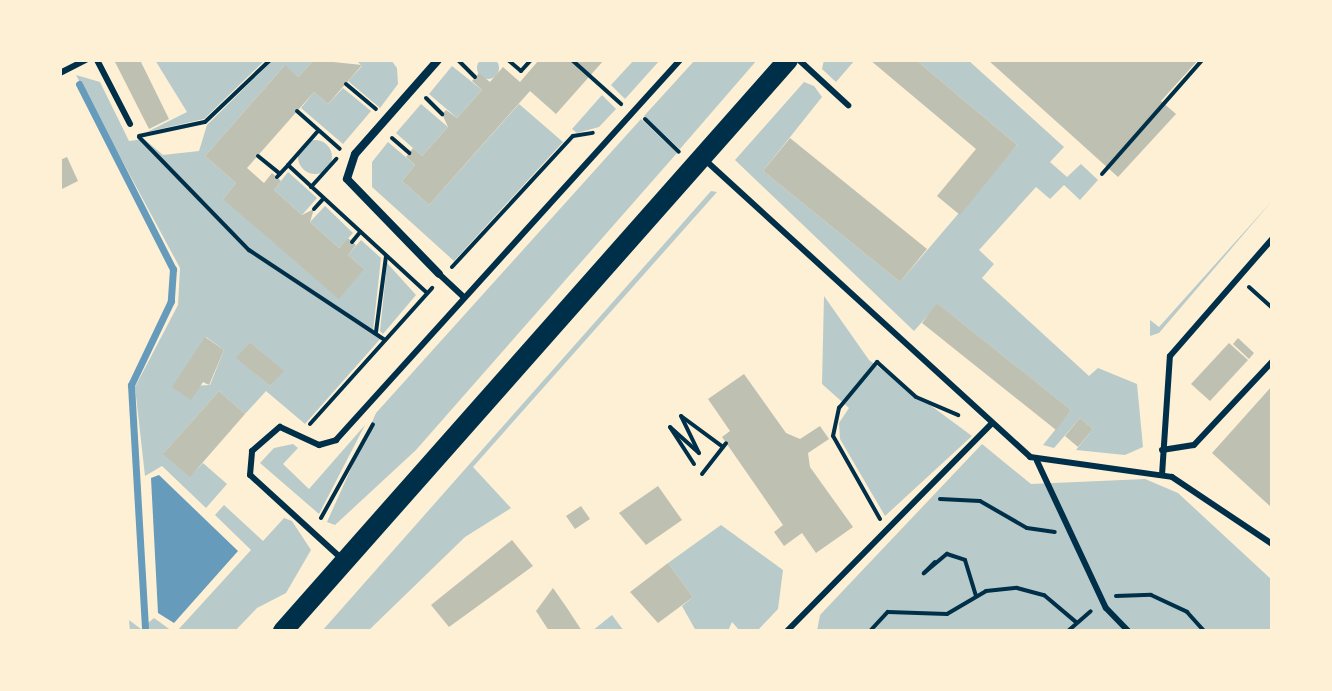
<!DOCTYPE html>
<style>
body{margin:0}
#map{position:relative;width:1332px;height:691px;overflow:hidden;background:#fdf0d5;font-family:"Roboto Condensed",sans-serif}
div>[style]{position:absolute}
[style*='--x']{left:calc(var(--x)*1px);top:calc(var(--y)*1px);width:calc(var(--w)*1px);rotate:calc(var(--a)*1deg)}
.green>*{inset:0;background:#b9caca}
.round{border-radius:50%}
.water>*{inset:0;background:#669bbc}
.stream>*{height:7px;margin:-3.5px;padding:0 3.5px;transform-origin:3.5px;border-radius:3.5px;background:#669bbc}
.building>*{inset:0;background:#bec0b2}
.path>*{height:4px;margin:-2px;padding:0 2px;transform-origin:2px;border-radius:2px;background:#003049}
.service>*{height:6px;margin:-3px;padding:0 3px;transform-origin:3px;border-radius:3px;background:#003049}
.minor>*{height:8px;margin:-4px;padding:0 4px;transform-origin:4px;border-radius:4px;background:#003049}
.primary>*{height:20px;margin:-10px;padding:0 10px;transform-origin:10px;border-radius:10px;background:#003049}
span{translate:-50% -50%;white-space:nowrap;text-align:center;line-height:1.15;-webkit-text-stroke:7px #fdf0d5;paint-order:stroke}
.frame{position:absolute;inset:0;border:62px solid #fdf0d5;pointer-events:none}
</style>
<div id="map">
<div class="green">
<i class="round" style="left:477px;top:57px;width:22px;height:22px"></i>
<i style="clip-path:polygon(155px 60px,265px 60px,204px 119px,147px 132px,187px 112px)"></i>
<i style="clip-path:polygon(evenodd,273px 60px,314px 60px,298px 77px,284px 66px,205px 156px,236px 183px,223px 199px,364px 269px,348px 255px,361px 240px,381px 258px,373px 331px,381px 338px,305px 424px,266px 391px,245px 414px,219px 391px,164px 453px,190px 476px,203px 463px,227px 484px,206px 508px,162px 466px,145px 476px,135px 387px,178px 305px,180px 268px,76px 75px,100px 82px,129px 141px,144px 139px,163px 155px,199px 151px,207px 125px,273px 60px,206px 337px,224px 350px,210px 385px,173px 387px,206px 337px,273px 60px,250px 342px,283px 371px,270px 386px,237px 358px,250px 342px)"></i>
<i style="clip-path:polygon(356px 60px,391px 60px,397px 68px,398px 84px,380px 108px,348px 81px,362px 66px)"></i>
<i style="clip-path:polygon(634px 60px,660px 60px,625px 99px,611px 85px)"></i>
<i style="clip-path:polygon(695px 60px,757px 60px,680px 149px,644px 116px)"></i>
<i style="clip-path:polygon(824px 60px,855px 60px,836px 82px,822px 69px)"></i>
<i style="clip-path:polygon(916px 60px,968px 60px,1064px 147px,1050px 162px,1067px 177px,1081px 164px,1098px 180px,1080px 200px,1064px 185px,1050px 199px,1036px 187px,979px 250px,994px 264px,982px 278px,1089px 376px,1098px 368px,1137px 384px,1143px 447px,1125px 455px,1076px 450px,1093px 429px,1080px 418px,1054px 448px,1043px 445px,1071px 410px,938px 304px,914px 331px,735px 160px,804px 82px,814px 86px,822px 97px,763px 171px,900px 282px,1017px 145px)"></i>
<i style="clip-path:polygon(452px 66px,482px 90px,457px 118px,429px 94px)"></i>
<i style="clip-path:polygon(343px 88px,371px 111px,343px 144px,301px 108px,314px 92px,328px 104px)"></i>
<i style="clip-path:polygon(602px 95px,616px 109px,599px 127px,577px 133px,572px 129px)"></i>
<i style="clip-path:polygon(421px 104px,448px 127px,422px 156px,396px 133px)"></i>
<i style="clip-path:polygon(519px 104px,563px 142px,454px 261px,372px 187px,372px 162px,388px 142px,415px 165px,402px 181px,429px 205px)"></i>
<i style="clip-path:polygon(641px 119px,677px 153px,416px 450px,335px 525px,327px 522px,376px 413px)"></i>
<i class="round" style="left:298px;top:140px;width:34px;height:34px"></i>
<i style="clip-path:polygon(288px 172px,317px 198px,302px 215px,274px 190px)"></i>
<i style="clip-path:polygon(711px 191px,717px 192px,473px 467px,511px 508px,465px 537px,368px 631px,322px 631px)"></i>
<i style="clip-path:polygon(1272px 201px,1159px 333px,1150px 336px,1150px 320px,1159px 327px)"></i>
<i style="clip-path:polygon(325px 206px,353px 233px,339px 248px,310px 222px)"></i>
<i style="clip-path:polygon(387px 263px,416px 295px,383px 334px,380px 331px)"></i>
<i style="clip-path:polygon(824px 296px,869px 360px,972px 436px,885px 516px,840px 439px,839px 423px,849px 408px,822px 384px)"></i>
<i style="clip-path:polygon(365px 425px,319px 514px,260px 463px,274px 448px,293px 444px,298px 448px,283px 464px,309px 489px)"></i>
<i style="clip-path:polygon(982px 444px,1031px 484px,1145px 479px,1178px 493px,1272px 580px,1272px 631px,817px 631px,820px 615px)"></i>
<i style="clip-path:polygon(224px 505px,263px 541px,284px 518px,292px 521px,311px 550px,286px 593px,257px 608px,235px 631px,177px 631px,251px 550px,215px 515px)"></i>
<i style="clip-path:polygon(721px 525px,783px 570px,778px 609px,757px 631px,740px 631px,732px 622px,728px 631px,696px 631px,682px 606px,693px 597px,668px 563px)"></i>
<i style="clip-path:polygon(612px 615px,624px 631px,592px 631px)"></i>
<i style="clip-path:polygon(154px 618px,172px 631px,130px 631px,129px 620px,141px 629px)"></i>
</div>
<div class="water">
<i style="clip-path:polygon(159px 475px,238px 551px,174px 623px,158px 613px,151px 478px)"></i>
</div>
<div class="stream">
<i style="--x:79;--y:84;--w:208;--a:63.1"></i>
<i style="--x:173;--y:269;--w:32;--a:94"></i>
<i style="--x:171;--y:301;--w:93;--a:115.5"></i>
<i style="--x:131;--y:385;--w:242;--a:86.7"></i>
</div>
<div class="building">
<i style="clip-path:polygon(114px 60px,140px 60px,169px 119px,149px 129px)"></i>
<i style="clip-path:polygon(314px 60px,362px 65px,328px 104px,314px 92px,247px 168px,264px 183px,272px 173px,281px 181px,274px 190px,302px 215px,314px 209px,310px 222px,339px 248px,348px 238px,356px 245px,348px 255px,364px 269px,339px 299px,223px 199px,236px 183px,205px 156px,285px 65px,298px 77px)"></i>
<i style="clip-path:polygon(539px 60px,604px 60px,556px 114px,530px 91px,429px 205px,402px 181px,415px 165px,406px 157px,413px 148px,422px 156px,448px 127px,442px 114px,446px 110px,457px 118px,482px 90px,472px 81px,479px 73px,490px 82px,503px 67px,520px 82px)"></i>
<i style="clip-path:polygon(870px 60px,916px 60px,1017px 145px,960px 215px,937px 196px,976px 149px)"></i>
<i style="clip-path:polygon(988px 60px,1198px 60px,1161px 101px,1176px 114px,1118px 177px)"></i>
<i style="clip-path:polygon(790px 138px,927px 249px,900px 282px,763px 171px)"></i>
<i style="clip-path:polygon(67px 157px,78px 181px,60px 190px,60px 160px)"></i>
<i style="clip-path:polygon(937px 303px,1071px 410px,1056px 430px,922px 323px)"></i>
<i style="clip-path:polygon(205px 337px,224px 350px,209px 385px,203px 382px,191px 400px,172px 387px)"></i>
<i style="clip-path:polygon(1238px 338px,1254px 353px,1249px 359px,1233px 344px)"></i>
<i style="clip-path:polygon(250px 342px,284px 371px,270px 386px,236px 358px)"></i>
<i style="clip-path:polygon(1229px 343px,1248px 360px,1210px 401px,1191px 384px)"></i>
<i style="clip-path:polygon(744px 374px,786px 433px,800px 439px,820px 426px,829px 439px,808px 453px,810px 467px,853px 527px,816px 553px,802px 533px,784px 546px,774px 532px,783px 525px,722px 437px,730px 431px,708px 399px)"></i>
<i style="clip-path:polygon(1272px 386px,1272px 508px,1212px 453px)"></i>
<i style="clip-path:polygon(219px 391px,245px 414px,190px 477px,163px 454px)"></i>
<i style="clip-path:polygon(1080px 418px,1093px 429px,1078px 447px,1065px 436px)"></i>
<i style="clip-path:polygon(658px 486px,682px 520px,646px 545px,619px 513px)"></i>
<i style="clip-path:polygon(581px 506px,590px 519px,575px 529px,566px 516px)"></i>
<i style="clip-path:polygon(512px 540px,533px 566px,449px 627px,431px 605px)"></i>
<i style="clip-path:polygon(668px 563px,693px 597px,658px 623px,630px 592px)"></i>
<i style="clip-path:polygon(553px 588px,567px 608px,582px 631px,549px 631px,536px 611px)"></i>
</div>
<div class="path">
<i style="--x:458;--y:60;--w:24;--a:45"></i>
<i style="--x:508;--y:60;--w:17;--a:40"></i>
<i style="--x:521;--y:71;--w:15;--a:-48"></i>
<i style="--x:572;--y:60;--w:66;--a:41.9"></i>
<i style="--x:346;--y:84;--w:39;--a:40"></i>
<i style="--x:426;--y:98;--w:23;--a:45"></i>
<i style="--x:297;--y:111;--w:57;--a:41.5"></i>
<i style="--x:645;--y:119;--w:47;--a:44.1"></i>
<i style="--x:139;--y:136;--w:67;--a:-12"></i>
<i style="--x:205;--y:122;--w:90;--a:-43.6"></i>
<i style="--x:139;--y:137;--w:158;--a:45.8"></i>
<i style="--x:249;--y:250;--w:163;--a:33.5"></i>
<i style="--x:392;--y:138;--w:23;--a:41"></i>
<i style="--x:258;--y:156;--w:28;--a:39"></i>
<i style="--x:288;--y:165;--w:45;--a:-48.6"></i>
<i style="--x:1102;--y:174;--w:152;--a:-48.7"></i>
<i style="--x:277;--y:177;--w:16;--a:-47"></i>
<i style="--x:288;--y:165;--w:189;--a:42.6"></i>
<i style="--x:311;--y:187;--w:38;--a:-48"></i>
<i style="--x:314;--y:209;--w:13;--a:-48"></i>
<i style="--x:352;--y:242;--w:13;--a:-51"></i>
<i style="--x:452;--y:267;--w:178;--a:-47.3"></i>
<i style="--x:573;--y:136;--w:20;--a:-9"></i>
<i style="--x:1249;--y:287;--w:30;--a:42"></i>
<i style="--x:376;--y:332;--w:77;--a:-82.5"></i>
<i style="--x:310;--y:424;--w:183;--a:-48.1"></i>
<i style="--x:694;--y:464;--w:44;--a:-123"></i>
<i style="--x:670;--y:427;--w:39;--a:42"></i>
<i style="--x:699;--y:453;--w:41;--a:-115.9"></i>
<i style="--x:681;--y:416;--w:52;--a:36.4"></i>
<i style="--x:702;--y:474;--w:39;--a:-52"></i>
<i style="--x:940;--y:499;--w:40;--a:2.9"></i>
<i style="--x:980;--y:501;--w:54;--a:29.9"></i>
<i style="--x:1027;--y:528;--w:28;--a:8"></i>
<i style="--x:321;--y:518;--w:107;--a:-61"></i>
<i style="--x:880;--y:519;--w:95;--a:-119.5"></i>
<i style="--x:833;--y:436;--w:29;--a:-78"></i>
<i style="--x:839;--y:408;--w:60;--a:-50.4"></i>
<i style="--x:877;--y:362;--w:52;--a:41.9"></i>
<i style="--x:916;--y:397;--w:46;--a:23.2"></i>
<i style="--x:935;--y:562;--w:16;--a:135"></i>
<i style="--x:924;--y:573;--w:30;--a:-40"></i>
<i style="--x:947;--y:554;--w:19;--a:18"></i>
<i style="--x:965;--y:560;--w:38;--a:73"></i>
<i style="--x:1116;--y:596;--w:35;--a:-2"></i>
<i style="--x:1151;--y:595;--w:40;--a:25"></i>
<i style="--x:1187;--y:612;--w:25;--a:48"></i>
<i style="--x:870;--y:631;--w:26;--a:-47"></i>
<i style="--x:888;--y:612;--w:59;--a:1.9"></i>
<i style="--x:947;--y:614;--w:45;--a:-30.5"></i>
<i style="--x:986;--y:591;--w:31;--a:-6"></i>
<i style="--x:1017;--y:588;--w:28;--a:15"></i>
<i style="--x:1044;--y:595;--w:42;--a:40.2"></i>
<i style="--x:1068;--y:631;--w:30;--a:-41"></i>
</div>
<div class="service">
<i style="--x:97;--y:60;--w:72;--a:62.7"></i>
<i style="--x:799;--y:60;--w:67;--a:42.6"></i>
<i style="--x:60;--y:73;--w:29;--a:-27"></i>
<i style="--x:704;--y:159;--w:442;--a:42.4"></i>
<i style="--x:1030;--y:457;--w:143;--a:8"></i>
<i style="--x:1172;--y:477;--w:120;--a:33.8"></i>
<i style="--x:439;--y:274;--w:33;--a:43"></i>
<i style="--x:1162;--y:450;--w:32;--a:-9"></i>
<i style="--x:1194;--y:445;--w:114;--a:-46.8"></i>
<i style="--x:1037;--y:461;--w:162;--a:64.9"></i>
<i style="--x:1106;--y:608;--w:32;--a:46"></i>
<i style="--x:1162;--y:475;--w:119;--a:-86.2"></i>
<i style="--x:1170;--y:356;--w:155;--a:-48.9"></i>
<i style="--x:341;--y:558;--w:123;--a:-137.6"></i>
<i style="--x:250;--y:475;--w:24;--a:-85"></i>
<i style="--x:252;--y:451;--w:37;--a:-41"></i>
<i style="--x:280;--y:427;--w:43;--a:24.8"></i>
<i style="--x:319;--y:445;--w:18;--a:-16"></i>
<i style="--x:336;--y:440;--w:513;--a:-47.85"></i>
<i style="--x:787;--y:631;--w:291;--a:-45.4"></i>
</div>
<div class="minor">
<i style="--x:438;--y:60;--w:125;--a:131.4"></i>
<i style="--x:355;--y:154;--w:26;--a:108"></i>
<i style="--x:347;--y:179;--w:132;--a:45.9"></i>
</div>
<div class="primary">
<i style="--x:283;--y:631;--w:762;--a:-48.51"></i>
</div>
<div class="frame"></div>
</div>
